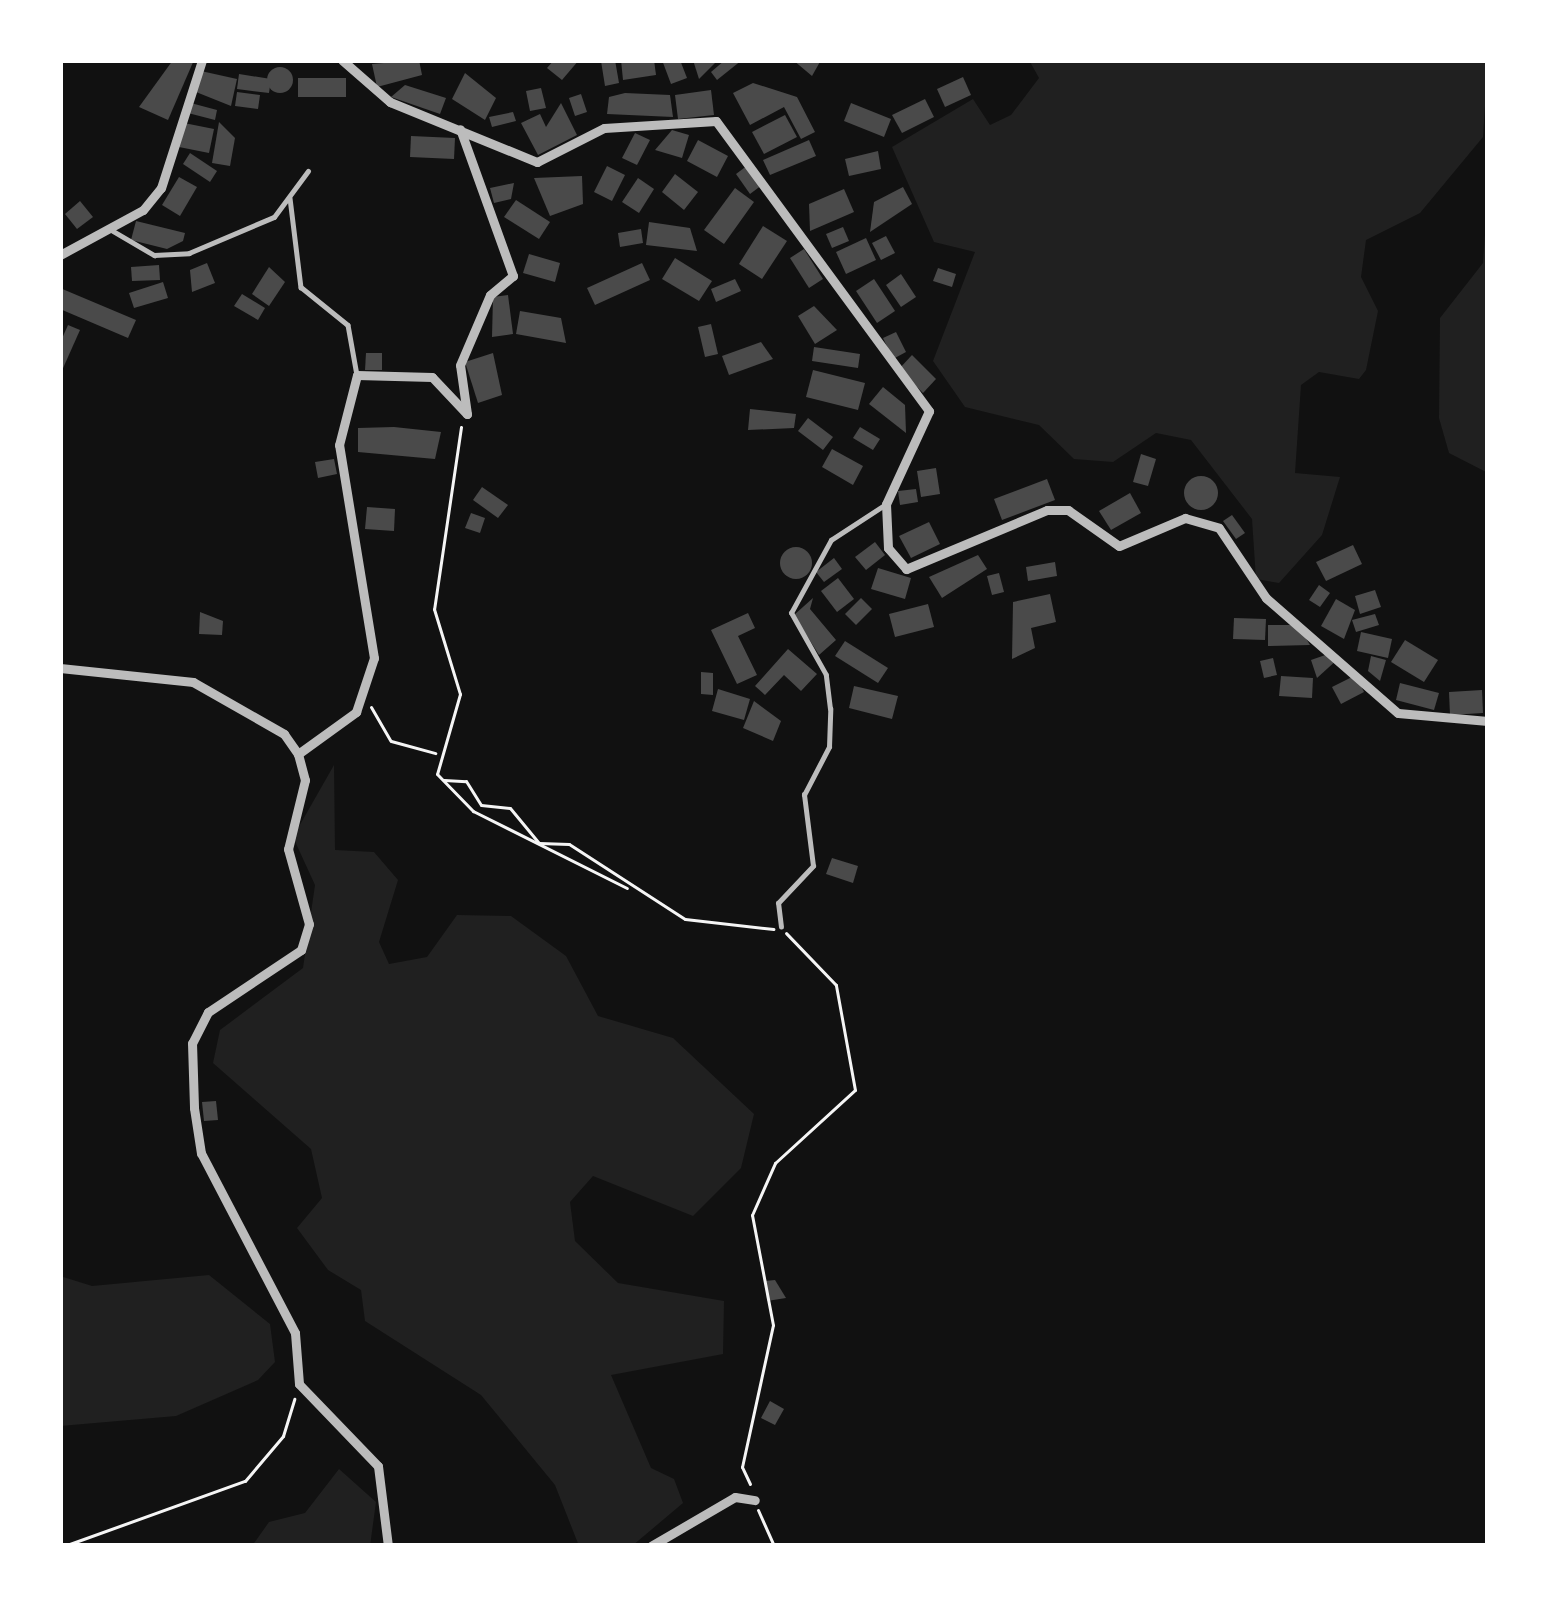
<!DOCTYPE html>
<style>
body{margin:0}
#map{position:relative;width:1548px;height:1606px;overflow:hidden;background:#111;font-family:"Libre Baskerville",serif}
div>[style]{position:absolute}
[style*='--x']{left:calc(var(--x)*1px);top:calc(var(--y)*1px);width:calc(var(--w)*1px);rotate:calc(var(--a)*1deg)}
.green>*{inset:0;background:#202020}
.building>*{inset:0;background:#4a4a4a}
.round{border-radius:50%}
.path>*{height:3px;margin:-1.5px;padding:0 1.5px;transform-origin:1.5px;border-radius:1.5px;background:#f5f5f5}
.service>*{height:4.5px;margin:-2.25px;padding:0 2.25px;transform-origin:2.25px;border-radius:2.25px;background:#bcbcbc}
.minor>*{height:9px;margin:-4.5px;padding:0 4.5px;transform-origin:4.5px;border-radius:4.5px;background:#bcbcbc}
span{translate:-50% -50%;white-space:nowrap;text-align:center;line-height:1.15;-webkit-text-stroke:12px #fff;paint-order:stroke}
.frame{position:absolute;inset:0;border:63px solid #fff;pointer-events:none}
</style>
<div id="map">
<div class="green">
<i style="clip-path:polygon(1029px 60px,1488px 60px,1483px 137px,1420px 213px,1366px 240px,1361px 277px,1378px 311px,1366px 370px,1359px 379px,1319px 372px,1301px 385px,1295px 473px,1340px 477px,1322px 535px,1279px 583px,1256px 579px,1252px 519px,1191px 440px,1156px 433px,1113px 462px,1074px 459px,1039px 425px,965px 407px,933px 361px,975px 252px,934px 242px,892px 147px,973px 99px,990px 125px,1011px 115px,1039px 78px)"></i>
<i style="clip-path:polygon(1488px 191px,1488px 473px,1449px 453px,1439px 418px,1440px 318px,1483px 263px)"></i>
<i style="clip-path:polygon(334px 765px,335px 850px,374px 852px,398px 880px,379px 942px,389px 964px,427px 957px,457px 915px,511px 916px,566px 956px,598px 1016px,673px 1038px,754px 1114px,741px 1168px,693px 1216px,593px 1176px,570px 1202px,575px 1241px,618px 1283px,724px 1301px,723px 1354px,611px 1375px,651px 1468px,674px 1479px,683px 1503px,632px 1546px,579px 1546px,555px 1485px,481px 1395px,365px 1321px,361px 1290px,328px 1270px,297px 1228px,322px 1198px,311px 1149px,213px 1063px,220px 1030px,303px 968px,315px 885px,293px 837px)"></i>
<i style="clip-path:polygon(209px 1275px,270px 1324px,275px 1362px,258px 1380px,176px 1416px,60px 1426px,60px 1276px,92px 1286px)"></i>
<i style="clip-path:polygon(339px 1469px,376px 1502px,370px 1546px,252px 1546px,269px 1522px,305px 1513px)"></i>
</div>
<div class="building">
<i style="clip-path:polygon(173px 60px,194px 60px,168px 120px,139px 107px)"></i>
<i style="clip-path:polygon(419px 60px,422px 75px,377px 87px,372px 64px)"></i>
<i style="clip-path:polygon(554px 60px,579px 60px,562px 80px,547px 68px)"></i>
<i style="clip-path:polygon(615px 60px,619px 83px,605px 86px,601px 61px)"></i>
<i style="clip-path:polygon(621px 60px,654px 60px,656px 75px,623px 80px)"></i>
<i style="clip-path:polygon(662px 60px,680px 60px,687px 78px,671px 84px)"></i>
<i style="clip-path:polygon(693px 60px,712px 60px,715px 63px,699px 79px)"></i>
<i style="clip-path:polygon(725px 60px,742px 60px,717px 80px,711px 72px)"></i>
<i style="clip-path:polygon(793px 60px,821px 60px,812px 76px)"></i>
<i class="round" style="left:267px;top:67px;width:26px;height:26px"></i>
<i style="clip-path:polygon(201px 71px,237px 79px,231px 106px,196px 92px)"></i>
<i style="clip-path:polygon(465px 73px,496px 98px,485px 120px,452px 99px)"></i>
<i style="clip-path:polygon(239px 74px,271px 79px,269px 93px,237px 89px)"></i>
<i style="clip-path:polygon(963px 77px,971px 95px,945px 107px,937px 89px)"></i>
<i style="clip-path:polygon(298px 78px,346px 78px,346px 97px,298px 97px)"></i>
<i style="clip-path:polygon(753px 83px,797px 97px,815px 132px,801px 139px,784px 107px,750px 125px,733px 93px)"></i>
<i style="clip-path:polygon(405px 85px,446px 98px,440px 114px,391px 97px)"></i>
<i style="clip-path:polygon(541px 88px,546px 108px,530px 111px,526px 91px)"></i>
<i style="clip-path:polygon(711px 90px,714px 115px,678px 119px,675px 95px)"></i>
<i style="clip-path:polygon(237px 92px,260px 95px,258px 109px,235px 106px)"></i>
<i style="clip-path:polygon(625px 93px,670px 95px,673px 117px,607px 114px,609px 97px)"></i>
<i style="clip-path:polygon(581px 94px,587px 112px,575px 116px,569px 98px)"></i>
<i style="clip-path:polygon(925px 99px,934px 117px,902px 133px,892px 115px)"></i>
<i style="clip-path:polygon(187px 102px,217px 110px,215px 120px,184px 112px)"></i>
<i style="clip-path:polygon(561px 103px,577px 135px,538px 155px,521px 123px,540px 114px,546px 127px)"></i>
<i style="clip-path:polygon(851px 103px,891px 119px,884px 137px,844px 121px)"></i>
<i style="clip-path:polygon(513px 112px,516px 121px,492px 127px,489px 117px)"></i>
<i style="clip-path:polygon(785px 115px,797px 137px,764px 154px,752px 132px)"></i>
<i style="clip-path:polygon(219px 122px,235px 138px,230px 166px,212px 163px)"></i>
<i style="clip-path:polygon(184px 123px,214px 129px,209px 153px,179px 147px)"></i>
<i style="clip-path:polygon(672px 130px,689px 135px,682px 158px,655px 150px)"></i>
<i style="clip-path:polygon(635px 133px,650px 140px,637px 165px,622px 158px)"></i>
<i style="clip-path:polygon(411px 136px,455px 138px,454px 159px,410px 157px)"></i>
<i style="clip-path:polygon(698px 140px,728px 156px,717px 177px,687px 161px)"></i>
<i style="clip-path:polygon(809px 140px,816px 156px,770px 175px,763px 160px)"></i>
<i style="clip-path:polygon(878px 151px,881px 169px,849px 176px,845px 159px)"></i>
<i style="clip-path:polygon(190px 153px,217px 171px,210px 182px,183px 164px)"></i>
<i style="clip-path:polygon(748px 165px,762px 185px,750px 194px,736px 174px)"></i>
<i style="clip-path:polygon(607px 166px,625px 175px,612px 201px,594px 192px)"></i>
<i style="clip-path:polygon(675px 174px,698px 192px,684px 210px,662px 192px)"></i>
<i style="clip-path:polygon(582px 176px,583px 204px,550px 216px,534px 178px)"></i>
<i style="clip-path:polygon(179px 177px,197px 187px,180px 216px,162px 205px)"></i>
<i style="clip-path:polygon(638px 178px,654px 189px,639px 213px,622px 202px)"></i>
<i style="clip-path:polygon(514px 183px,511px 199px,494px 203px,490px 188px)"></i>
<i style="clip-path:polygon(903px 187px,912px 204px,870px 232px,874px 202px)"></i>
<i style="clip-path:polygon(735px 188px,754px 202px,724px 244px,704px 230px)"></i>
<i style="clip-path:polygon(844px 189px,854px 212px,810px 231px,809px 204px)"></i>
<i style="clip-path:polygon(516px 200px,550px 222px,539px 239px,504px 217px)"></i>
<i style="clip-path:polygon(80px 201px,93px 217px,77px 229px,65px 214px)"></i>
<i style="clip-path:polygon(136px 221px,185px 233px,183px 241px,167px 249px,131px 240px)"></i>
<i style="clip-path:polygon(649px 222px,690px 228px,697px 251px,646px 245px)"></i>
<i style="clip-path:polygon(763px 226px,787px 241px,762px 279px,739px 264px)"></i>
<i style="clip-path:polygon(843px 227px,849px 241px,832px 248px,826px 234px)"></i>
<i style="clip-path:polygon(641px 229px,643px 243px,620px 247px,618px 233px)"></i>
<i style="clip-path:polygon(886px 236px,895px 253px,881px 260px,872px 243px)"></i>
<i style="clip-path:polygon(866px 238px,876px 260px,846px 274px,836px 252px)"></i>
<i style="clip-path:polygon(804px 249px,823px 279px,809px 288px,790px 258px)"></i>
<i style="clip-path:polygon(529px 254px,560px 263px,555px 282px,523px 273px)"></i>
<i style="clip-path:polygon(675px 258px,712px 281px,699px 301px,662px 279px)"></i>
<i style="clip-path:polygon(207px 263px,215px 283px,192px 292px,190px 270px)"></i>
<i style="clip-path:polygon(642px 263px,650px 280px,595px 305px,587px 288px)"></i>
<i style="clip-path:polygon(159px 265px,160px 280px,132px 281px,131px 267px)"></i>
<i style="clip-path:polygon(269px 267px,285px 282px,269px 306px,252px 294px)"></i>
<i style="clip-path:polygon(938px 268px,956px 274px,952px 287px,933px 281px)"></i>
<i style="clip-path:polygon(901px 274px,916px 297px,901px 307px,886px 285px)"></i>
<i style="clip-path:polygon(735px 279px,741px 291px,716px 302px,711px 289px)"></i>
<i style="clip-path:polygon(874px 279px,895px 311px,877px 323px,856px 291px)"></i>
<i style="clip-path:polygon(163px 282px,168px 298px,134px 308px,129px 293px)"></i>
<i style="clip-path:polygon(60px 288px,136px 320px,128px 338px,60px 309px)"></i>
<i style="clip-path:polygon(242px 294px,265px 308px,258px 320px,234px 306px)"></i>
<i style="clip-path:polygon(508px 295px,513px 334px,492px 337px,493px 297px)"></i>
<i style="clip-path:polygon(814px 306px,837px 330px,815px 344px,798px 316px)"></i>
<i style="clip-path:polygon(520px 311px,561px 318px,566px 343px,516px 334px)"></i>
<i style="clip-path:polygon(711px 324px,718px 354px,705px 357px,698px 327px)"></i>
<i style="clip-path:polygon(68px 325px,80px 330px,60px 375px,60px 343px)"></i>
<i style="clip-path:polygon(896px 332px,906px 352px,893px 359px,883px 338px)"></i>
<i style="clip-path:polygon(761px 342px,773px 359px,729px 375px,722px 356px)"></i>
<i style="clip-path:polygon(814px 347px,860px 354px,858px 368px,812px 361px)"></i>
<i style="clip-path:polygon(366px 353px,382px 353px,382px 370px,365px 370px)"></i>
<i style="clip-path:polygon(493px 353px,502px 395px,478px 403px,465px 362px)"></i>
<i style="clip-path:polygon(912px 355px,936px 379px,923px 393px,899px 369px)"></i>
<i style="clip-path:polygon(813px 370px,865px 383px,858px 410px,806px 397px)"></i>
<i style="clip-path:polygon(883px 387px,905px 405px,906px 433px,869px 404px)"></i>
<i style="clip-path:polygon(750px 409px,796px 414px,794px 428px,748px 430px)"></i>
<i style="clip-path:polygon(808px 418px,833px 437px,823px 450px,798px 431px)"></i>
<i style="clip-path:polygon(394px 427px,441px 432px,435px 459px,358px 452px,358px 428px)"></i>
<i style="clip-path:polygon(860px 427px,880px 439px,873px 450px,853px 438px)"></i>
<i style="clip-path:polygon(832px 449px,863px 466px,853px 485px,822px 467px)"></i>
<i style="clip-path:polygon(1141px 454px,1156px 459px,1148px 486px,1133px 482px)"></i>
<i style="clip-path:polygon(334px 459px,337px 474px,318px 478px,315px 462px)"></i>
<i style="clip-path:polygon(936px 468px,940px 494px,921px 497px,917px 471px)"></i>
<i class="round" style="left:1184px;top:476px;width:34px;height:34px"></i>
<i style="clip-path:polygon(1047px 479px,1055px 500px,1002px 520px,994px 499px)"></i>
<i style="clip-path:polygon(482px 487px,508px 505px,498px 518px,473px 500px)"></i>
<i style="clip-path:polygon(916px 489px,918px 502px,900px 505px,898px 491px)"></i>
<i style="clip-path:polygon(1130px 493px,1141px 513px,1111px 530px,1099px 511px)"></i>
<i style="clip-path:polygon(367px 507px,395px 509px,394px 531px,365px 529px)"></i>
<i style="clip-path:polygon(471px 513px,485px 518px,480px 533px,465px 528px)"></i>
<i style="clip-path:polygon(1232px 515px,1245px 533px,1236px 539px,1223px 521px)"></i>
<i style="clip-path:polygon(929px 522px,940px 544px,911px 558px,899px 536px)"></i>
<i style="clip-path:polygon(875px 542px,885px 555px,866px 570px,855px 557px)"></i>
<i style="clip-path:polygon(1353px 545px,1362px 564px,1326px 581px,1316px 562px)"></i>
<i class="round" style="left:780px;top:547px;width:32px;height:32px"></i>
<i style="clip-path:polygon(978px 555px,987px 569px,942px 598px,929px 577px)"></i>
<i style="clip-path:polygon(834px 558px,842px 569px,824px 582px,816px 572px)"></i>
<i style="clip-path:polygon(1055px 562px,1057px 576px,1028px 581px,1026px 567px)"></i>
<i style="clip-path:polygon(878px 568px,911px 578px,905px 599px,871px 589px)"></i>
<i style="clip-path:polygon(999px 573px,1004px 592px,992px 595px,987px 576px)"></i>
<i style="clip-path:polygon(838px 578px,854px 599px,837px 612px,821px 591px)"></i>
<i style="clip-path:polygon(1319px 585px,1330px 593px,1320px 607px,1309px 600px)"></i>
<i style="clip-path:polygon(1375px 590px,1381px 607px,1360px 614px,1355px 596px)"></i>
<i style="clip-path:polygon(1050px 594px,1056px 622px,1031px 628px,1035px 648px,1012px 659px,1013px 602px)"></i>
<i style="clip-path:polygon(813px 598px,810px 609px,836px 640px,819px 655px,794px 615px)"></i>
<i style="clip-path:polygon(861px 598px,872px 609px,856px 625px,845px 614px)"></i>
<i style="clip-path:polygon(1336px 599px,1355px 610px,1344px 639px,1321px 626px)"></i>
<i style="clip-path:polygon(928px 604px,934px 627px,895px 637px,889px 614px)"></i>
<i style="clip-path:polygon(200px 612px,223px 621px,222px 635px,199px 634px)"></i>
<i style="clip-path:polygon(748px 613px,755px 628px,738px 636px,757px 675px,737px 684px,711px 630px)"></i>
<i style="clip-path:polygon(1375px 614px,1379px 625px,1356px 632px,1352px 620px)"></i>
<i style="clip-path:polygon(1234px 618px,1266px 619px,1265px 640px,1233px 639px)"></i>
<i style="clip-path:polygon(1268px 625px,1298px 625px,1310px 645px,1268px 646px)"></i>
<i style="clip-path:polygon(1361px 632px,1392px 639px,1388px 658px,1357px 651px)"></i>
<i style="clip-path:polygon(1405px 640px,1438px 660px,1424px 682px,1391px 662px)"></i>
<i style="clip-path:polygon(845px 641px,888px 668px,878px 683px,835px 656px)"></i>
<i style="clip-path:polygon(788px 649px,817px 674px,801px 691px,784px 675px,765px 695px,755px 686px)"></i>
<i style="clip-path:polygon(1331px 653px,1339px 658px,1317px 678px,1311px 660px)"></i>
<i style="clip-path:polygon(1371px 656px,1386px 660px,1380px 681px,1368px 671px)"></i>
<i style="clip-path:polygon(1273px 658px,1277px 675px,1264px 678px,1260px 661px)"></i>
<i style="clip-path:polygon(701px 672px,713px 673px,713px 695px,701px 694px)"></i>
<i style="clip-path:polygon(1356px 675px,1364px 692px,1341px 704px,1332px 687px)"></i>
<i style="clip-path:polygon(1281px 676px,1313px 678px,1312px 698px,1279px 696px)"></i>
<i style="clip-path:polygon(1400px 683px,1439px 693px,1434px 710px,1396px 700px)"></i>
<i style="clip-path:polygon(854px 686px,898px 696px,892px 719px,849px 708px)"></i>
<i style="clip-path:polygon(718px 689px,750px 699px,744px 720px,712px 711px)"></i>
<i style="clip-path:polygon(1482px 690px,1483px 713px,1450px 715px,1449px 692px)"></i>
<i style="clip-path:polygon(754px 701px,781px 721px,773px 741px,743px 728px)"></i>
<i style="clip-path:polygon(832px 858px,858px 866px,853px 883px,826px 874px)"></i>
<i style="clip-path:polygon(216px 1101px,218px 1120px,204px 1121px,202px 1102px)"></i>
<i style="clip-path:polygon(775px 1280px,786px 1298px,767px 1301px,765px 1281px)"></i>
<i style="clip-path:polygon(770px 1401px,784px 1409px,775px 1425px,761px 1418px)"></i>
</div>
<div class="path">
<i style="--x:461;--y:427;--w:184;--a:98.4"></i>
<i style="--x:434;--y:609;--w:89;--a:73"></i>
<i style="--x:460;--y:694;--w:83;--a:106"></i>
<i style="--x:437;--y:774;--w:52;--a:45.8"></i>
<i style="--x:473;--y:811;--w:172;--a:26.6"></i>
<i style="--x:371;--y:707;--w:39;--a:60"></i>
<i style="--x:391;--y:741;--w:46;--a:15.3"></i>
<i style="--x:444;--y:780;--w:22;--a:3"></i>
<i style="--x:466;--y:781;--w:28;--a:58"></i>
<i style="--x:481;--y:805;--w:29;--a:6"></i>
<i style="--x:510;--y:808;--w:45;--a:50.4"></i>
<i style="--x:539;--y:843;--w:30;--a:2"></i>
<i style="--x:569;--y:844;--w:138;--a:32.9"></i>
<i style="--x:685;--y:919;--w:89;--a:6.5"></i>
<i style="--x:750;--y:1484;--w:19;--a:-115"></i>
<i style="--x:742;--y:1467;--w:145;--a:-77.7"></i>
<i style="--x:773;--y:1325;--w:112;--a:-100.8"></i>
<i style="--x:752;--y:1215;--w:57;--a:-66.1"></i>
<i style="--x:775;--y:1163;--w:108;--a:-42.4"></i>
<i style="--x:855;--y:1090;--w:107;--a:-100.3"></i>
<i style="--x:836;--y:985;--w:72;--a:-133.9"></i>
<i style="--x:758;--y:1510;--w:39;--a:66"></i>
<i style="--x:64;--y:1546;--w:192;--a:-19.8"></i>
<i style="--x:245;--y:1481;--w:59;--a:-49.8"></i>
<i style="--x:283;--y:1436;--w:39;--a:-73"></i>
</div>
<div class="service">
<i style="--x:290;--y:198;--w:90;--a:83"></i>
<i style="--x:301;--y:287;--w:60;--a:39"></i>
<i style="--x:348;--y:325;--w:51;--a:79.8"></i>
<i style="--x:113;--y:231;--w:48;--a:30.3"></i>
<i style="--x:154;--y:255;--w:35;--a:-3"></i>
<i style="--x:189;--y:253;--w:92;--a:-23"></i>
<i style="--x:274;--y:217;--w:57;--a:-53.5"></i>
<i style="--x:781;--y:927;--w:24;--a:-97"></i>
<i style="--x:778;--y:903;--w:51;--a:-46.6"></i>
<i style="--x:813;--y:866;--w:72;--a:-97.2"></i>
<i style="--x:804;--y:795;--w:54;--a:-62.5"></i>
<i style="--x:829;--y:747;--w:38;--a:-88"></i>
<i style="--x:830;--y:709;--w:34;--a:-97"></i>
<i style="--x:826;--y:675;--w:71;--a:-119.4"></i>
<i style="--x:791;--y:613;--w:83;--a:-61.3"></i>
<i style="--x:831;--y:540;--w:66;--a:-33.2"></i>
</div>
<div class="minor">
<i style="--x:342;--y:60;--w:64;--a:41.2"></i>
<i style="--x:390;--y:102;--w:159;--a:22.2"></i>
<i style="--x:537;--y:162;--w:75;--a:-26.9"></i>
<i style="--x:604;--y:128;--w:112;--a:-3.6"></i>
<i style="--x:716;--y:121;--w:360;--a:53.7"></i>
<i style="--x:929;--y:411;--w:102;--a:114.8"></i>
<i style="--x:886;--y:504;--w:44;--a:87.4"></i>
<i style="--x:888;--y:548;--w:28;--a:49"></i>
<i style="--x:906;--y:569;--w:153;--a:-22.7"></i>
<i style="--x:1047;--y:510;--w:21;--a:0"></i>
<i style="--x:1068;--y:510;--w:62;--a:35.2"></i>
<i style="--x:1119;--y:546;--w:72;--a:-23"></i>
<i style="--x:1185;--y:518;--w:35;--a:16"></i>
<i style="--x:1219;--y:528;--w:84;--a:56.1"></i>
<i style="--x:1266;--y:598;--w:175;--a:41.1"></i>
<i style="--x:1398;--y:713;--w:90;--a:5.1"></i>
<i style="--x:60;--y:255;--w:94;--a:-28.5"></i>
<i style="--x:143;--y:210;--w:28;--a:-51"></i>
<i style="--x:161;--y:188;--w:134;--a:-72.2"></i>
<i style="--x:60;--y:668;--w:134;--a:6"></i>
<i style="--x:193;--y:682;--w:105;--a:29.7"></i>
<i style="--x:284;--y:734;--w:24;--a:55"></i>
<i style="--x:298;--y:754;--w:27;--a:75"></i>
<i style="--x:305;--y:780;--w:71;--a:103.8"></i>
<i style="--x:288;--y:849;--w:78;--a:74.4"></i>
<i style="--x:309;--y:924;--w:27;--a:107"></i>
<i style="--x:301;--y:950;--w:112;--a:146.3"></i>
<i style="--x:208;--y:1012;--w:35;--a:117"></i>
<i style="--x:192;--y:1043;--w:65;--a:88.2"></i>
<i style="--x:194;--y:1108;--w:46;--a:81.2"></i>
<i style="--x:201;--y:1153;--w:203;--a:62.4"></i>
<i style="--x:295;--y:1333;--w:51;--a:85.5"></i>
<i style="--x:299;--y:1384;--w:114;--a:46.1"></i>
<i style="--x:378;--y:1466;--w:81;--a:82.9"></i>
<i style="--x:298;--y:754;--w:72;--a:-35.9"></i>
<i style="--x:356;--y:712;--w:57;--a:-71.6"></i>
<i style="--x:374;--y:658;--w:216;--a:-99.3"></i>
<i style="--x:339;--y:445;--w:72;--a:-75.6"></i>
<i style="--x:357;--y:375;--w:75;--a:1.5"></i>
<i style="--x:432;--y:377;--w:51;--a:46.6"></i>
<i style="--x:467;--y:414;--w:49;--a:-98.1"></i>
<i style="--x:460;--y:365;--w:76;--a:-66.8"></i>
<i style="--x:490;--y:295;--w:30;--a:-40"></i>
<i style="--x:513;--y:276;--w:156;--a:-109.8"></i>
<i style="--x:651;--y:1546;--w:97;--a:-30.3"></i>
<i style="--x:735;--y:1497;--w:20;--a:9"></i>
</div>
<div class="frame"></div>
</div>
